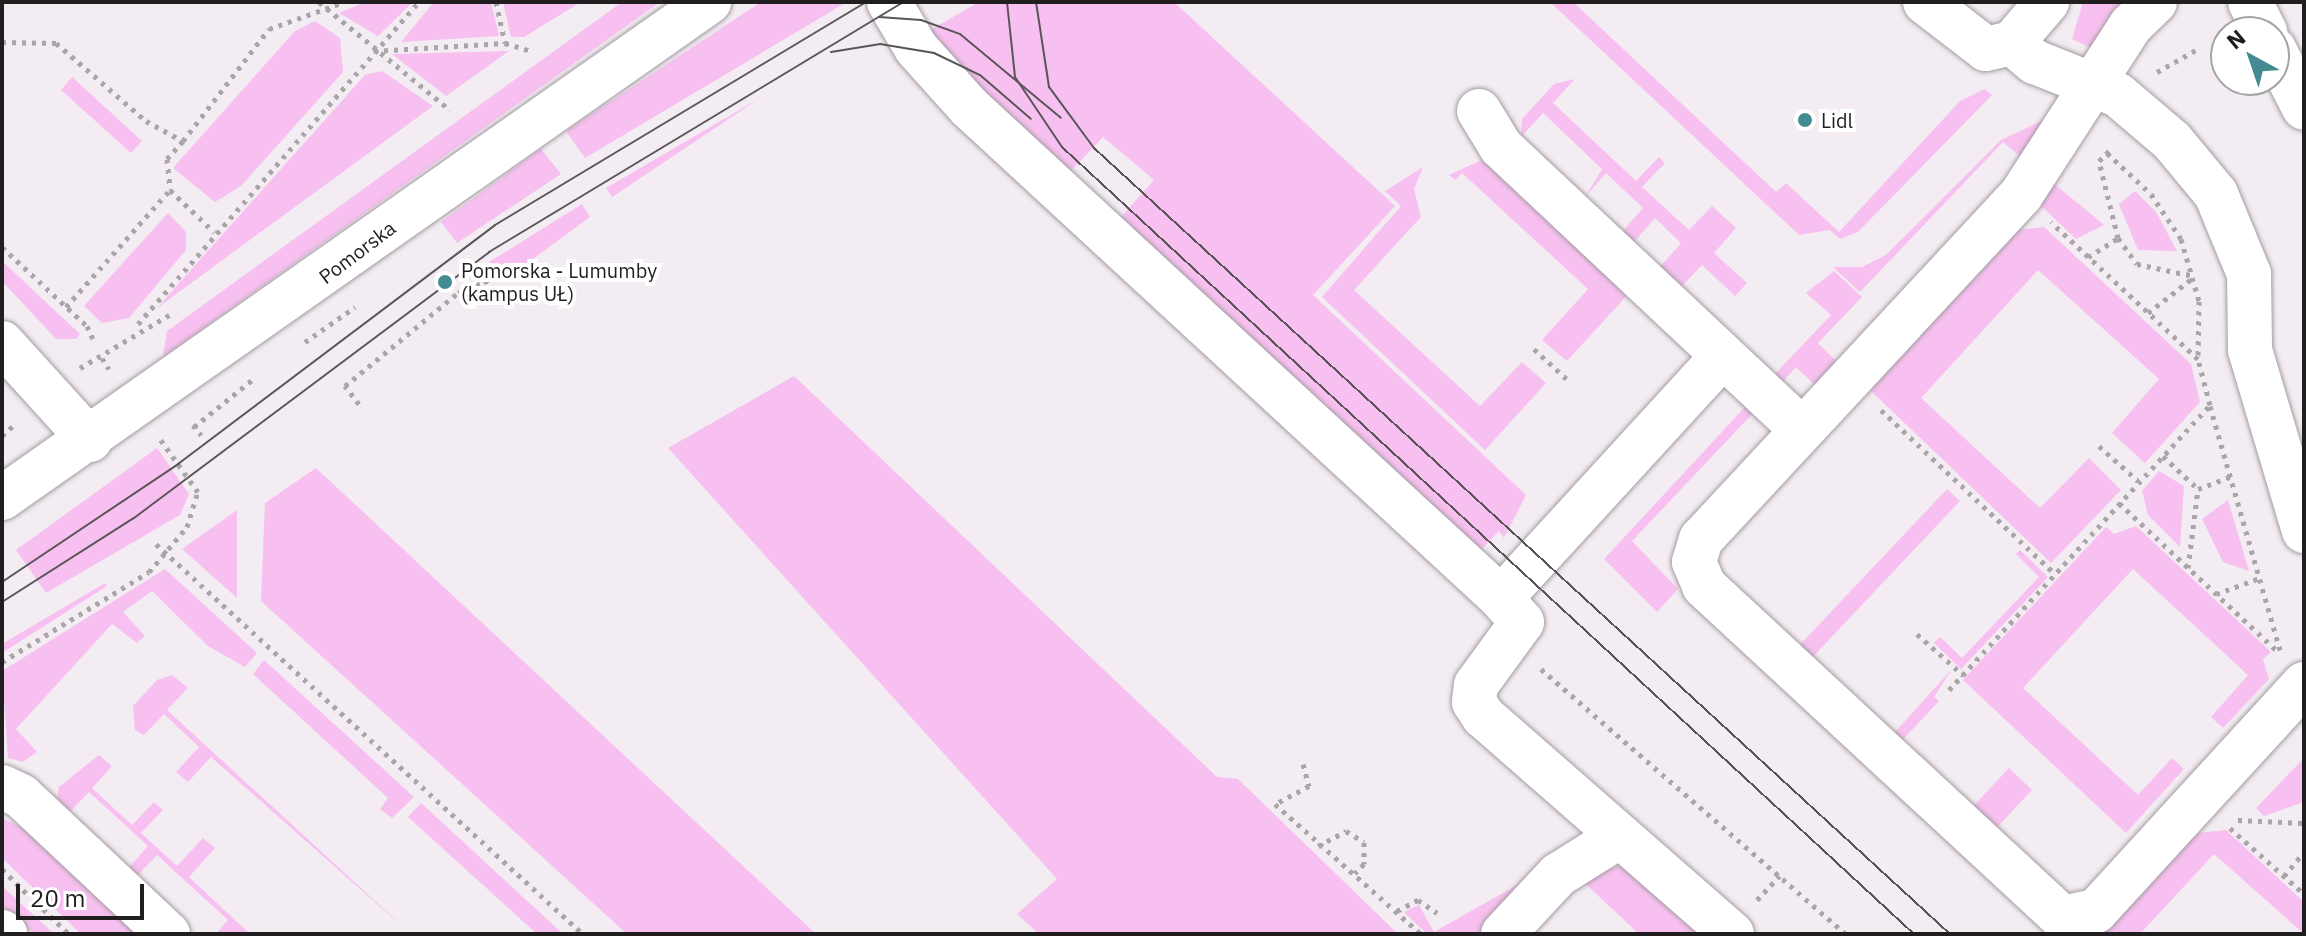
<!DOCTYPE html>
<meta charset="utf-8">
<style>
body{margin:0}
#map{position:relative;width:2306px;height:936px;overflow:hidden;background:#f3ecf2;font-family:"IBM Plex Sans",sans-serif}
div>[style]{position:absolute}
[style*='--x']{left:calc(var(--x)*1px);top:calc(var(--y)*1px);width:calc(var(--w)*1px);rotate:calc(var(--a)*1deg)}
.green>*{inset:0;background:#f7c0f0}
.path>*{height:5px;margin-top:-2.5px;transform-origin:0;background:repeating-linear-gradient(90deg,#aaa5a9 0 4px,transparent 0 10px)}
.roads{filter:drop-shadow(0 0 2px #a39ca2) drop-shadow(0 0 2px #a39ca2)}
.minor>*{height:44px;margin:-22px;padding:0 22px;transform-origin:22px;border-radius:22px;background:#fff}
.tram>*{height:2px;margin:-1px;padding:0 1px;transform-origin:1px;border-radius:1px;background:#595558}
.dots>*{width:22px;height:22px;translate:-50% -50%;box-sizing:border-box;border:4px solid #fff;border-radius:50%}
span{translate:-50% -50%;white-space:nowrap;text-align:center;line-height:1.15;-webkit-text-stroke:8px #fff;paint-order:stroke}
.poi-label{font-size:20px;color:#211e20}
.left{translate:0 -50%;text-align:left}
.street-label{font-size:20px;color:#211e20}
.frame{position:absolute;inset:0;border:4px solid #211e20;pointer-events:none}
.north{position:absolute;left:2210px;top:16px;width:80px;height:80px;box-sizing:border-box;background:#fff;border:2px solid #a6a5a6;border-radius:50%;rotate:320deg;font-size:22px;font-weight:700;line-height:32px;text-align:center;color:#211e20}
.north::after{content:'';display:block;margin:auto;width:28px;height:36px;background:#448b91;clip-path:polygon(50% 0,100% 100%,50% 72%,0 100%)}
.scale{position:absolute;left:16px;top:884px;width:128px;height:36px;box-sizing:border-box;border:4px solid #211e20;border-top:0;padding-left:10px;font-size:24px;line-height:28px;white-space:nowrap;color:#211e20;-webkit-text-stroke:6px #fff;paint-order:stroke}
</style>
<div id="map">
<div class="green">
<i style="clip-path:polygon(365px 2px,413px 2px,378px 36px,339px 13px)"></i>
<i style="clip-path:polygon(434px 2px,491px 2px,499px 36px,401px 42px)"></i>
<i style="clip-path:polygon(503px 2px,581px 2px,524px 37px,511px 37px)"></i>
<i style="clip-path:polygon(622px 2px,660px 2px,163px 357px,167px 331px)"></i>
<i style="clip-path:polygon(761px 2px,847px 2px,585px 158px,566px 131px)"></i>
<i style="clip-path:polygon(979px 2px,1174px 2px,1395px 206px,1313px 295px,1526px 495px,1504px 538px,1499px 531px,1480px 551px,1121px 217px,1154px 180px,1103px 137px,1070px 172px,978px 87px,930px 30px)"></i>
<i style="clip-path:polygon(1550px 2px,1573px 2px,1776px 192px,1786px 183px,1839px 232px,1960px 101px,1985px 89px,1992px 95px,1858px 232px,1840px 239px,1830px 230px,1799px 235px)"></i>
<i style="clip-path:polygon(2083px 2px,2122px 2px,2093px 49px,2072px 39px)"></i>
<i style="clip-path:polygon(315px 21px,340px 38px,343px 72px,241px 186px,215px 202px,173px 168px,295px 31px)"></i>
<i style="clip-path:polygon(509px 51px,446px 96px,392px 54px)"></i>
<i style="clip-path:polygon(382px 71px,433px 106px,157px 308px,365px 75px)"></i>
<i style="clip-path:polygon(72px 77px,142px 141px,131px 153px,61px 90px)"></i>
<i style="clip-path:polygon(1575px 79px,1553px 103px,1636px 181px,1659px 157px,1665px 163px,1642px 187px,1689px 230px,1712px 206px,1736px 228px,1714px 253px,1747px 283px,1735px 296px,1702px 265px,1681px 287px,1659px 268px,1681px 243px,1655px 218px,1633px 243px,1622px 232px,1643px 208px,1606px 173px,1585px 197px,1602px 169px,1543px 113px,1521px 137px,1522px 119px,1554px 84px)"></i>
<i style="clip-path:polygon(760px 98px,612px 197px,606px 188px)"></i>
<i style="clip-path:polygon(2054px 115px,2026px 161px,2003px 142px,1860px 292px,1833px 267px,1862px 267px,1886px 255px,2001px 140px)"></i>
<i style="clip-path:polygon(541px 149px,561px 174px,457px 243px,441px 222px)"></i>
<i style="clip-path:polygon(1486px 158px,1632px 290px,1567px 361px,1542px 340px,1588px 289px,1462px 173px,1455px 180px,1449px 175px)"></i>
<i style="clip-path:polygon(1423px 167px,1414px 189px,1421px 217px,1354px 290px,1480px 406px,1522px 362px,1546px 383px,1485px 450px,1322px 297px,1401px 206px,1385px 191px)"></i>
<i style="clip-path:polygon(2052px 182px,2104px 225px,2076px 239px,2038px 203px)"></i>
<i style="clip-path:polygon(2135px 191px,2156px 212px,2177px 251px,2138px 250px,2119px 204px)"></i>
<i style="clip-path:polygon(582px 204px,590px 217px,503px 281px,489px 262px)"></i>
<i style="clip-path:polygon(168px 213px,186px 232px,186px 250px,129px 318px,102px 323px,84px 306px)"></i>
<i style="clip-path:polygon(2044px 227px,2191px 364px,2200px 402px,2145px 463px,2112px 433px,2159px 379px,2038px 270px,1921px 398px,2040px 508px,2089px 458px,2121px 490px,2051px 563px,1868px 388px,2016px 230px)"></i>
<i style="clip-path:polygon(2px 261px,80px 334px,76px 339px,56px 339px,2px 281px)"></i>
<i style="clip-path:polygon(1834px 271px,1862px 297px,1818px 343px,1840px 365px,1820px 390px,1796px 367px,1779px 386px,1775px 374px,1831px 315px,1806px 293px)"></i>
<i style="clip-path:polygon(794px 376px,1217px 777px,1238px 779px,1398px 934px,1039px 934px,1017px 914px,1057px 879px,668px 448px)"></i>
<i style="clip-path:polygon(1745px 407px,1756px 410px,1632px 541px,1678px 589px,1657px 612px,1604px 559px)"></i>
<i style="clip-path:polygon(157px 448px,189px 494px,180px 515px,46px 593px,16px 550px)"></i>
<i style="clip-path:polygon(316px 468px,816px 934px,627px 934px,261px 601px,265px 503px)"></i>
<i style="clip-path:polygon(2159px 471px,2184px 486px,2180px 547px,2148px 515px,2142px 491px)"></i>
<i style="clip-path:polygon(1947px 489px,1960px 501px,1808px 662px,1795px 650px)"></i>
<i style="clip-path:polygon(2228px 500px,2249px 571px,2223px 562px,2202px 519px)"></i>
<i style="clip-path:polygon(237px 510px,237px 598px,182px 549px)"></i>
<i style="clip-path:polygon(2136px 526px,2271px 652px,2263px 659px,2269px 679px,2223px 728px,2211px 717px,2248px 675px,2133px 569px,2023px 688px,2138px 795px,2172px 758px,2184px 769px,2126px 833px,1963px 680px,2106px 527px,2114px 534px)"></i>
<i style="clip-path:polygon(2020px 550px,2048px 577px,1961px 669px,1934px 643px,1940px 637px,1962px 658px,2039px 577px,2016px 554px)"></i>
<i style="clip-path:polygon(165px 569px,257px 653px,245px 667px,208px 646px,152px 591px,123px 612px,145px 636px,137px 643px,112px 624px,16px 729px,37px 752px,23px 762px,8px 758px,2px 671px)"></i>
<i style="clip-path:polygon(105px 583px,107px 586px,2px 653px,2px 644px)"></i>
<i style="clip-path:polygon(264px 660px,414px 797px,392px 818px,380px 809px,388px 798px,253px 674px)"></i>
<i style="clip-path:polygon(1952px 669px,1934px 697px,1939px 701px,1895px 748px,1887px 741px)"></i>
<i style="clip-path:polygon(172px 675px,188px 688px,167px 710px,411px 934px,211px 757px,188px 782px,176px 772px,199px 747px,164px 714px,144px 735px,135px 730px,133px 706px,157px 680px)"></i>
<i style="clip-path:polygon(99px 755px,112px 766px,92px 788px,132px 825px,154px 802px,163px 810px,141px 833px,177px 866px,203px 838px,215px 848px,189px 877px,250px 934px,216px 934px,228px 920px,157px 855px,135px 878px,127px 870px,148px 846px,89px 792px,68px 814px,56px 802px,59px 787px)"></i>
<i style="clip-path:polygon(2304px 758px,2304px 802px,2264px 816px,2256px 808px)"></i>
<i style="clip-path:polygon(2009px 768px,2032px 790px,1988px 837px,1965px 815px)"></i>
<i style="clip-path:polygon(421px 803px,563px 934px,537px 934px,408px 817px)"></i>
<i style="clip-path:polygon(2px 818px,23px 828px,137px 934px,81px 934px,2px 858px)"></i>
<i style="clip-path:polygon(2226px 830px,2304px 902px,2304px 934px,2214px 854px,2140px 934px,2071px 934px,2190px 834px)"></i>
<i style="clip-path:polygon(1621px 866px,1707px 934px,1639px 934px,1577px 876px)"></i>
<i style="clip-path:polygon(1526px 880px,1480px 934px,1427px 934px,1404px 912px,1419px 905px,1434px 932px)"></i>
<i style="clip-path:polygon(2px 886px,54px 934px,34px 934px,2px 906px)"></i>
</div>
<div class="path">
<i style="--x:319;--y:2;--w:170;--a:39.5"></i>
<i style="--x:496;--y:2;--w:42;--a:77.6"></i>
<i style="--x:2;--y:42;--w:54;--a:1.1"></i>
<i style="--x:56;--y:43;--w:119;--a:40.9"></i>
<i style="--x:146;--y:121;--w:42;--a:28.4"></i>
<i style="--x:183;--y:141;--w:24;--a:132"></i>
<i style="--x:167;--y:159;--w:31;--a:84"></i>
<i style="--x:170;--y:190;--w:61;--a:43.7"></i>
<i style="--x:374;--y:51;--w:131;--a:-3.5"></i>
<i style="--x:505;--y:43;--w:27;--a:17"></i>
<i style="--x:2157;--y:72;--w:45;--a:-29.4"></i>
<i style="--x:183;--y:141;--w:141;--a:-52.5"></i>
<i style="--x:269;--y:29;--w:80;--a:-19.8"></i>
<i style="--x:2107;--y:153;--w:60;--a:43"></i>
<i style="--x:2151;--y:194;--w:54;--a:56.3"></i>
<i style="--x:2181;--y:239;--w:65;--a:73.8"></i>
<i style="--x:2199;--y:301;--w:57;--a:91"></i>
<i style="--x:2118;--y:238;--w:32;--a:54"></i>
<i style="--x:2137;--y:264;--w:58;--a:11.9"></i>
<i style="--x:2;--y:247;--w:116;--a:42.9"></i>
<i style="--x:87;--y:326;--w:19;--a:65"></i>
<i style="--x:2088;--y:257;--w:36;--a:-32"></i>
<i style="--x:2118;--y:238;--w:79;--a:-103.9"></i>
<i style="--x:2099;--y:161;--w:16;--a:-45"></i>
<i style="--x:66;--y:307;--w:157;--a:-48.4"></i>
<i style="--x:2148;--y:313;--w:58;--a:-38"></i>
<i style="--x:138;--y:324;--w:427;--a:-48.9"></i>
<i style="--x:305;--y:342;--w:61;--a:-35"></i>
<i style="--x:1534;--y:349;--w:49;--a:42.5"></i>
<i style="--x:102;--y:358;--w:13;--a:58"></i>
<i style="--x:80;--y:368;--w:106;--a:-30.7"></i>
<i style="--x:359;--y:404;--w:23;--a:-128"></i>
<i style="--x:345;--y:386;--w:146;--a:-39.5"></i>
<i style="--x:458;--y:293;--w:30;--a:-26"></i>
<i style="--x:485;--y:280;--w:22;--a:54"></i>
<i style="--x:2210;--y:406;--w:254;--a:74"></i>
<i style="--x:1881;--y:410;--w:239;--a:43.3"></i>
<i style="--x:193;--y:425;--w:13;--a:51"></i>
<i style="--x:194;--y:427;--w:75;--a:-39"></i>
<i style="--x:2;--y:436;--w:18;--a:-43"></i>
<i style="--x:2099;--y:446;--w:52;--a:41.9"></i>
<i style="--x:2163;--y:456;--w:48;--a:43.3"></i>
<i style="--x:2119;--y:503;--w:215;--a:43.1"></i>
<i style="--x:156;--y:544;--w:578;--a:42.41"></i>
<i style="--x:2188;--y:568;--w:80;--a:-82.8"></i>
<i style="--x:2198;--y:489;--w:34;--a:-21"></i>
<i style="--x:2216;--y:594;--w:47;--a:-20"></i>
<i style="--x:1917;--y:634;--w:62;--a:41.7"></i>
<i style="--x:2;--y:662;--w:172;--a:-31.5"></i>
<i style="--x:149;--y:572;--w:59;--a:-49.8"></i>
<i style="--x:187;--y:527;--w:37;--a:-73"></i>
<i style="--x:198;--y:492;--w:65;--a:-125.6"></i>
<i style="--x:1541;--y:669;--w:404;--a:41"></i>
<i style="--x:1949;--y:690;--w:386;--a:-47.5"></i>
<i style="--x:2210;--y:405;--w:48;--a:-104.6"></i>
<i style="--x:2198;--y:359;--w:201;--a:-137"></i>
<i style="--x:1303;--y:764;--w:23;--a:75"></i>
<i style="--x:1309;--y:786;--w:38;--a:152"></i>
<i style="--x:1275;--y:804;--w:195;--a:41.7"></i>
<i style="--x:2238;--y:820;--w:66;--a:2.6"></i>
<i style="--x:2230;--y:828;--w:99;--a:41.7"></i>
<i style="--x:1318;--y:846;--w:32;--a:-28"></i>
<i style="--x:1346;--y:831;--w:21;--a:31"></i>
<i style="--x:1364;--y:842;--w:22;--a:90"></i>
<i style="--x:1364;--y:864;--w:13;--a:135"></i>
<i style="--x:2;--y:869;--w:35;--a:45"></i>
<i style="--x:2284;--y:876;--w:31;--a:-50"></i>
<i style="--x:1757;--y:900;--w:33;--a:-47"></i>
<i style="--x:43;--y:909;--w:36;--a:44"></i>
<i style="--x:1397;--y:911;--w:24;--a:-28"></i>
<i style="--x:1418;--y:900;--w:23;--a:34"></i>
</div>
<div class="roads">
<div class="minor">
<i style="--x:889;--y:2;--w:53;--a:59.6"></i>
<i style="--x:916;--y:48;--w:79;--a:48.1"></i>
<i style="--x:969;--y:107;--w:724;--a:42.7"></i>
<i style="--x:1501;--y:598;--w:328;--a:-47.5"></i>
<i style="--x:1925;--y:2;--w:77;--a:37.6"></i>
<i style="--x:1986;--y:49;--w:27;--a:-13"></i>
<i style="--x:2012;--y:43;--w:54;--a:-49.5"></i>
<i style="--x:2155;--y:2;--w:33;--a:136"></i>
<i style="--x:2131;--y:25;--w:202;--a:122.9"></i>
<i style="--x:2021;--y:195;--w:470;--a:132.9"></i>
<i style="--x:1701;--y:539;--w:24;--a:107"></i>
<i style="--x:1694;--y:562;--w:26;--a:67"></i>
<i style="--x:1704;--y:586;--w:488;--a:42.8"></i>
<i style="--x:2062;--y:918;--w:35;--a:-12"></i>
<i style="--x:2096;--y:911;--w:308;--a:-47.5"></i>
<i style="--x:2250;--y:2;--w:34;--a:63"></i>
<i style="--x:2012;--y:43;--w:30;--a:40"></i>
<i style="--x:2035;--y:62;--w:89;--a:21.7"></i>
<i style="--x:2118;--y:95;--w:71;--a:40.4"></i>
<i style="--x:2172;--y:141;--w:69;--a:50.3"></i>
<i style="--x:2216;--y:194;--w:87;--a:67.6"></i>
<i style="--x:2249;--y:274;--w:76;--a:89.2"></i>
<i style="--x:2250;--y:350;--w:189;--a:73.4"></i>
<i style="--x:2274;--y:49;--w:66;--a:63"></i>
<i style="--x:1479;--y:111;--w:42;--a:58.6"></i>
<i style="--x:1501;--y:147;--w:412;--a:43.2"></i>
<i style="--x:2;--y:343;--w:131;--a:47.8"></i>
<i style="--x:2;--y:498;--w:864;--a:-35.05"></i>
<i style="--x:1501;--y:598;--w:32;--a:49"></i>
<i style="--x:1522;--y:622;--w:78;--a:126.1"></i>
<i style="--x:1476;--y:685;--w:17;--a:97"></i>
<i style="--x:1474;--y:702;--w:17;--a:57"></i>
<i style="--x:1483;--y:716;--w:331;--a:41.2"></i>
<i style="--x:2;--y:787;--w:21;--a:25"></i>
<i style="--x:21;--y:796;--w:202;--a:43.2"></i>
<i style="--x:2;--y:932;--w:4;--a:34"></i>
<i style="--x:1503;--y:934;--w:81;--a:-47"></i>
<i style="--x:1558;--y:875;--w:73;--a:-32.2"></i>
</div>
</div>
<div class="tram">
<i style="--x:1007;--y:2;--w:75;--a:83.9"></i>
<i style="--x:1015;--y:77;--w:84;--a:56.1"></i>
<i style="--x:1062;--y:147;--w:1160;--a:42.73"></i>
<i style="--x:1036;--y:2;--w:86;--a:81.3"></i>
<i style="--x:1049;--y:87;--w:76;--a:53.6"></i>
<i style="--x:1094;--y:148;--w:1162;--a:42.56"></i>
<i style="--x:879;--y:17;--w:42;--a:4.1"></i>
<i style="--x:921;--y:20;--w:41;--a:19.7"></i>
<i style="--x:960;--y:34;--w:131;--a:39.7"></i>
<i style="--x:831;--y:52;--w:50;--a:-9.3"></i>
<i style="--x:880;--y:44;--w:55;--a:9.5"></i>
<i style="--x:934;--y:53;--w:51;--a:25.6"></i>
<i style="--x:980;--y:75;--w:67;--a:40.8"></i>
<i style="--x:2;--y:582;--w:212;--a:-33.8"></i>
<i style="--x:178;--y:464;--w:397;--a:-37"></i>
<i style="--x:495;--y:225;--w:433;--a:-31"></i>
<i style="--x:2;--y:602;--w:156;--a:-32.5"></i>
<i style="--x:134;--y:518;--w:444;--a:-36.8"></i>
<i style="--x:489;--y:252;--w:484;--a:-31.1"></i>
</div>
<div class="dots">
<i style="left:1805px;top:120px;background:#448b91"></i>
<i style="left:445px;top:282px;background:#448b91"></i>
</div>
<div class="poi-label">
<span class="left" style="left:1821px;top:120px">Lidl</span>
<span class="left" style="left:461px;top:282px">Pomorska - Lumumby<br>(kampus UŁ)</span>
</div>
<div class="street-label">
<span style="left:357px;top:252px;rotate:-37deg">Pomorska</span>
</div>
<div class="frame"></div>
<div class="north">N</div>
<div class="scale">20 m</div>
</div>
